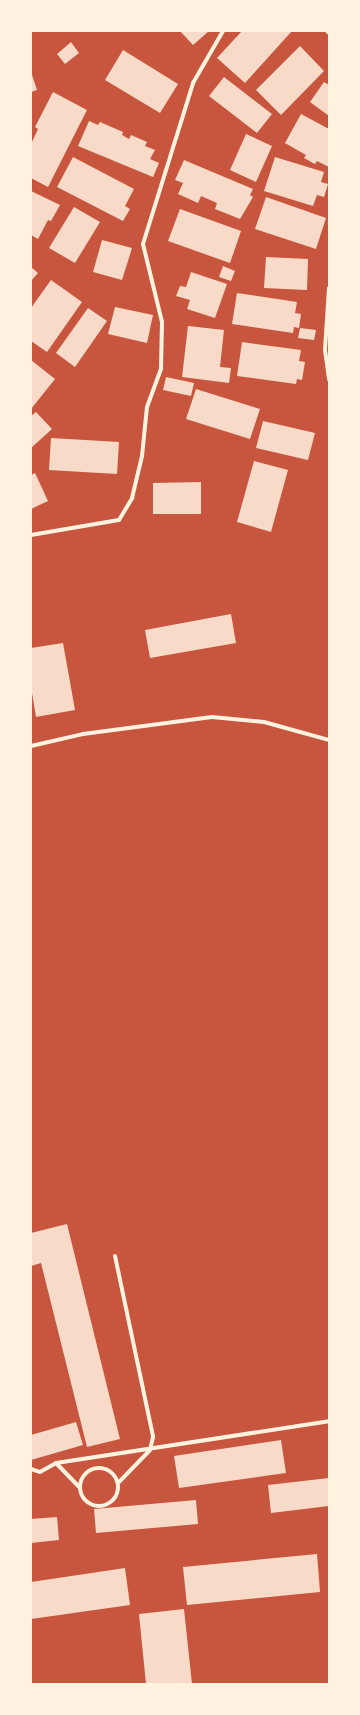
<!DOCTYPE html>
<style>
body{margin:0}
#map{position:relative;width:360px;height:1715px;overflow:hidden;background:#c8553d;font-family:Mulish,sans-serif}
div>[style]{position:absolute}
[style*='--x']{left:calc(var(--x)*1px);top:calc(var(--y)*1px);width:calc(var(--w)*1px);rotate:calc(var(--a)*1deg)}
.building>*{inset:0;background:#f7dbc8}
.minor>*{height:4px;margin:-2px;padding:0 2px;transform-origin:2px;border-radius:2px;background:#fff3e0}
.minor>.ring{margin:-2px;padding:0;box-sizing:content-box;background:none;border:4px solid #fff3e0;border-radius:50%}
span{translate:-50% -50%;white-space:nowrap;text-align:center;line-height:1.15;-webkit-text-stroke:4px #fff3e0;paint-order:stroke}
.frame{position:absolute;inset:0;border:32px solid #fff3e0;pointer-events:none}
</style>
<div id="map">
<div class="building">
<i style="clip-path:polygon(180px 31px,209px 31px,193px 45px)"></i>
<i style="clip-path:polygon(242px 31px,292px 31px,245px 83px,217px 58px)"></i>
<i style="clip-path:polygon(71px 42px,79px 53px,65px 64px,57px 54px)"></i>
<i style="clip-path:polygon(300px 46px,324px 71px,281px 115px,256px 90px)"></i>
<i style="clip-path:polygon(123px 50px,178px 84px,160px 113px,105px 80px)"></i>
<i style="clip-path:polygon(31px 72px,37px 90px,31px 92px)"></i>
<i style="clip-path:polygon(224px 77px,272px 114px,257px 133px,209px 96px)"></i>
<i style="clip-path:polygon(324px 82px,329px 85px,329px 116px,310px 102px)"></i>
<i style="clip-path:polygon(53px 92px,87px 110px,48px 187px,31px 178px,31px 144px,38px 129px,35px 127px)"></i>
<i style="clip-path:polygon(301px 114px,329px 129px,329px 167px,317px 161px,315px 164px,304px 158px,306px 155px,285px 143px)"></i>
<i style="clip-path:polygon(89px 121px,98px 125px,100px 122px,123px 132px,122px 135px,129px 139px,131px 135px,147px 142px,145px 146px,155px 150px,150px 159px,159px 163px,153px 177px,78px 146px)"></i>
<i style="clip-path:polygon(246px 134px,272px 146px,256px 182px,230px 170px)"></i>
<i style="clip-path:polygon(73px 157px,134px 189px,125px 206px,130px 209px,123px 221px,57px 187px)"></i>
<i style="clip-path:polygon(275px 157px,324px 172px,321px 182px,328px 184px,324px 197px,317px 195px,313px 206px,264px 191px)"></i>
<i style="clip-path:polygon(184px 160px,253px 189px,250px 195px,253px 197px,240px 219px,215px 209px,217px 203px,201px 196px,198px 203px,178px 194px,183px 183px,175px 180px)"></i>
<i style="clip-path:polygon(31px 191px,60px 205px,51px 221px,48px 220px,38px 239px,31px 235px)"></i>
<i style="clip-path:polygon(266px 197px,326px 218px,316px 249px,255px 229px)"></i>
<i style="clip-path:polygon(74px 207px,100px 222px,75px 263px,49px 248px)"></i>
<i style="clip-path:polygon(180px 209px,241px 231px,230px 263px,168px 241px)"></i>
<i style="clip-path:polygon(102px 240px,132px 248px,122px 280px,93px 272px)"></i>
<i style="clip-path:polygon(266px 257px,308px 259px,307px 290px,264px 288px)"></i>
<i style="clip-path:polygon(223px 266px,235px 271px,231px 281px,219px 277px)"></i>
<i style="clip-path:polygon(31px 267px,38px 273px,31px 281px)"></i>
<i style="clip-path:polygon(191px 272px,227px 284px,215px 318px,187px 309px,190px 300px,176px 296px,180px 286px,186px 287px)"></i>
<i style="clip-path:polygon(51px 280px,82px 302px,47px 352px,31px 341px,31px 308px)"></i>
<i style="clip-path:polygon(237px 293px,297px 302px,295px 313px,301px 314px,299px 328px,294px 327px,293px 333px,232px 324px)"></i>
<i style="clip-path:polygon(115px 307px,153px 315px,147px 343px,108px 334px)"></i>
<i style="clip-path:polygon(88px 308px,107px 321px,75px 367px,56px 353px)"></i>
<i style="clip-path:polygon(188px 326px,224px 330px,220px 367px,231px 368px,229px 383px,182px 377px)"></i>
<i style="clip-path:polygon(300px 328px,316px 330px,314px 340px,298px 338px)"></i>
<i style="clip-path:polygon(242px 342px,301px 350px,299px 361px,305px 362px,302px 380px,297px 379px,296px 384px,237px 376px)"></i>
<i style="clip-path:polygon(31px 360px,55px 379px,31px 409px)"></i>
<i style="clip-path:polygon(166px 377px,194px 383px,191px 396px,163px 390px)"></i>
<i style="clip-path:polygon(196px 389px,260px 409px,250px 439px,186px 419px)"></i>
<i style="clip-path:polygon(36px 412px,52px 429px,31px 448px,31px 416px)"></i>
<i style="clip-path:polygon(263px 421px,315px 433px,308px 460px,256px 448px)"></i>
<i style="clip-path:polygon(51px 438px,119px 442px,117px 474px,49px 470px)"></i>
<i style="clip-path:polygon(254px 461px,288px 470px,271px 532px,237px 522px)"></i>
<i style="clip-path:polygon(35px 473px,48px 501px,31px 509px,31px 475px)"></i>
<i style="clip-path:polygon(201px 482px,201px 514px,153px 514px,153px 483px)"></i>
<i style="clip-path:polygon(231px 614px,236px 643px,150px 658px,145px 630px)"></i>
<i style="clip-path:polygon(63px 643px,75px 710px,36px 717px,31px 687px,31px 648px)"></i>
<i style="clip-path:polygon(67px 1224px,120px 1439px,87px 1447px,41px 1263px,31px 1266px,31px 1233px)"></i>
<i style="clip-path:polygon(76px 1422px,83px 1445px,31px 1460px,31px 1435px)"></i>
<i style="clip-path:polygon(281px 1440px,286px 1473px,179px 1488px,174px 1456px)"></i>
<i style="clip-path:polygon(329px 1478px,329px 1506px,271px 1513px,268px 1485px)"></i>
<i style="clip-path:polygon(196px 1500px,198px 1524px,96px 1533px,94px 1509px)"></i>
<i style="clip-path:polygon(57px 1517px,59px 1540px,31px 1543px,31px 1519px)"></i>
<i style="clip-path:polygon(317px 1554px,320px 1592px,187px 1605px,183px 1567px)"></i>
<i style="clip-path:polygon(125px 1568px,130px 1605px,31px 1619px,31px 1582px)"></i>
<i style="clip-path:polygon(184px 1609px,192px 1684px,146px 1684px,139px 1614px)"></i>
</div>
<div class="minor">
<i style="--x:327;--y:31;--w:3;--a:45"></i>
<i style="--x:329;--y:288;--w:62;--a:93.7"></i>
<i style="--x:325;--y:350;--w:30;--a:82"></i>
<i style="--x:31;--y:535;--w:89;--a:-9.7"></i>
<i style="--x:119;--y:520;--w:26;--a:-59"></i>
<i style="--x:132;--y:498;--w:43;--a:-76.6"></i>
<i style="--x:142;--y:456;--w:49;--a:-84.2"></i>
<i style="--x:147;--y:407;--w:40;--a:-69.8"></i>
<i style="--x:161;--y:369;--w:47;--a:-88.8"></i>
<i style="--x:162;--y:322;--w:80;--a:-103.7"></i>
<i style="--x:143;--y:244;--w:169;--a:-72.7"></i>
<i style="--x:193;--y:83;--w:60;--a:-60"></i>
<i style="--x:31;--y:746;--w:53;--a:-13"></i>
<i style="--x:83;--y:734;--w:130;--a:-7.5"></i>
<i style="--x:212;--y:717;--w:52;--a:5.5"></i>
<i style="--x:264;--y:722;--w:67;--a:15.5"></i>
<i style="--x:115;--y:1256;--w:185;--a:78.1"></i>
<i style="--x:153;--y:1437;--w:13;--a:103"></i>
<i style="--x:150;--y:1450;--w:46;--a:134.1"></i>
<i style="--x:56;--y:1463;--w:276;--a:-8.7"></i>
<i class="ring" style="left:80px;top:1468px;width:34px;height:34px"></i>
<i style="--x:31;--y:1469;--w:9;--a:18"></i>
<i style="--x:40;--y:1472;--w:18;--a:-29"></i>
<i style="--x:56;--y:1463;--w:33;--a:46"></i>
</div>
<div class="frame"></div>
</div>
